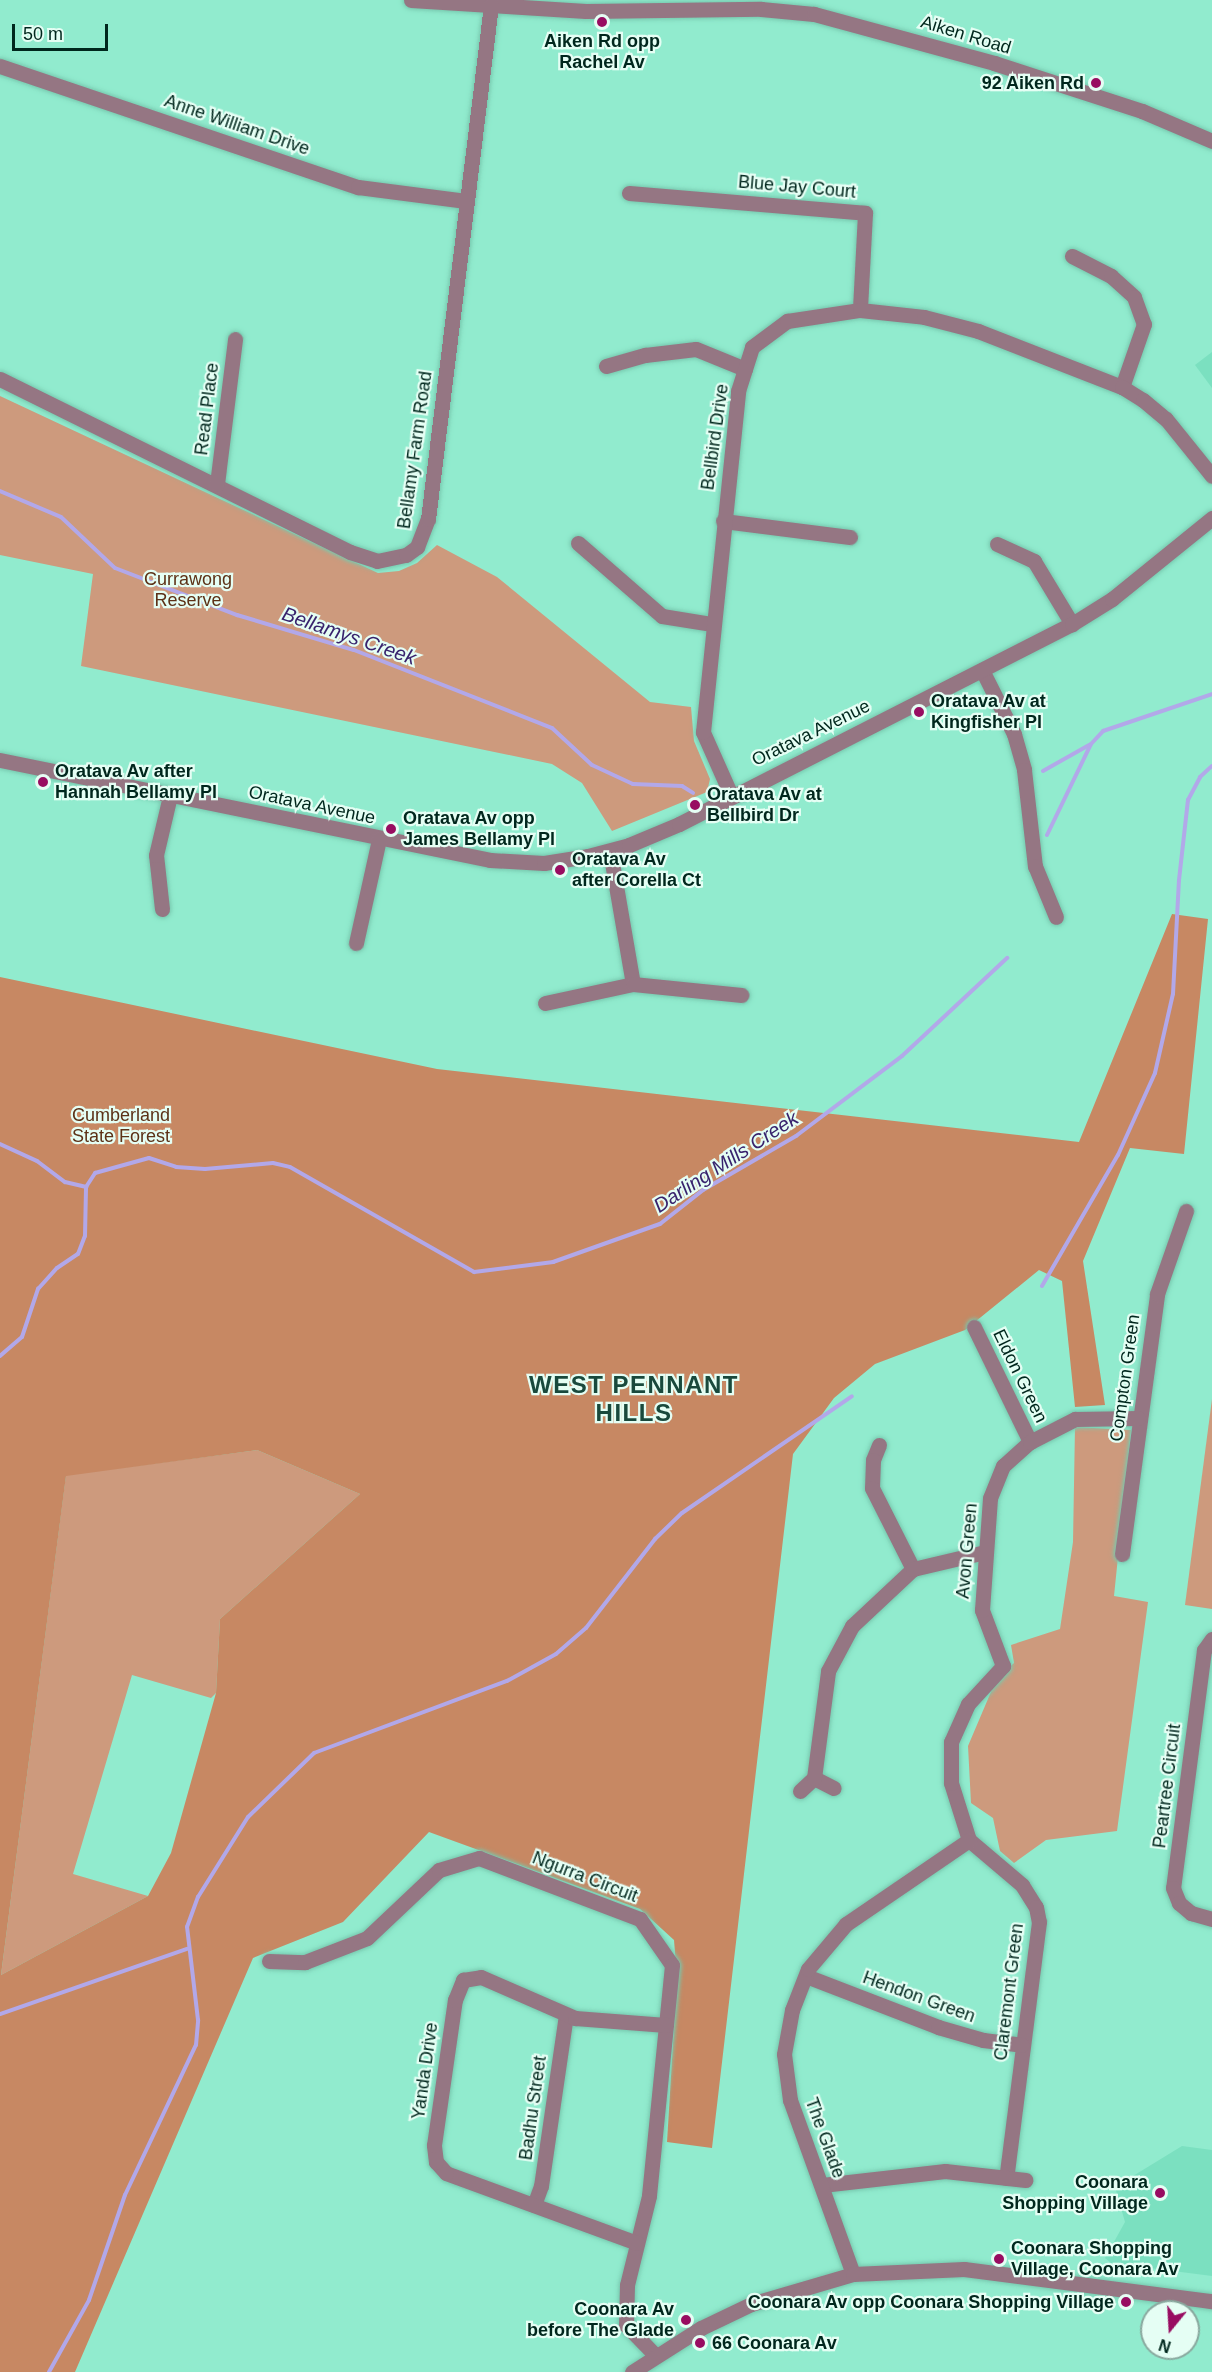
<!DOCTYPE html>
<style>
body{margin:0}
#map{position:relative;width:1212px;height:2372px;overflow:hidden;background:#91ebce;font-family:Arial,sans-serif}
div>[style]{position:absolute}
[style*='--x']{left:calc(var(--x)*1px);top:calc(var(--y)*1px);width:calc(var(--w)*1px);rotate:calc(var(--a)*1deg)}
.built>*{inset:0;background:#7be0c0}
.green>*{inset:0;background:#cd9a7d}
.forest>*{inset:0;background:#c78863}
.stream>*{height:4px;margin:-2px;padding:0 2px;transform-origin:2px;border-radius:2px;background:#b2a8e9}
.roads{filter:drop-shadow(0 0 2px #77c8ae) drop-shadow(0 0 2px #77c8ae)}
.minor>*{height:15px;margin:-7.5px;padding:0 7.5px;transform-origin:7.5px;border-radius:7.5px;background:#957683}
.dots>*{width:16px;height:16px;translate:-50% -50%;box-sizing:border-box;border:3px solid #e5fef4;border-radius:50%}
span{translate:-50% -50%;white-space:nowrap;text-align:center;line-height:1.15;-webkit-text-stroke:4.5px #e5fef4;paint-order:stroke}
.street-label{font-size:18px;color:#00271d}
.poi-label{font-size:18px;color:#00271d;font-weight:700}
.right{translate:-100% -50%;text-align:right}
.left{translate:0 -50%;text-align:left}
.park-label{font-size:18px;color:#5c3116}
.water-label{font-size:20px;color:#38236d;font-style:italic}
.district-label{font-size:24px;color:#19493c;font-weight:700;letter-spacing:1.5px}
.north{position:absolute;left:1140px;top:2300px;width:60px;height:60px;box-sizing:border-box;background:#e5fef4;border:2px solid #89a89e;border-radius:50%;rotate:198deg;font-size:16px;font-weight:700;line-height:24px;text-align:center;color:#00271d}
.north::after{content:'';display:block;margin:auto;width:21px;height:27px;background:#980d61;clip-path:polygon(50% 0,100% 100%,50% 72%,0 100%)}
.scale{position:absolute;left:12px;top:24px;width:96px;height:27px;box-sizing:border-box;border:3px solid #00271d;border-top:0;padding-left:8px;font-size:18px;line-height:21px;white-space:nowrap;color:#00271d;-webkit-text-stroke:4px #e5fef4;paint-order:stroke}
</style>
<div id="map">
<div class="built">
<i style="clip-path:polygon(1212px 352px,1212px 388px,1195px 365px)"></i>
<i style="clip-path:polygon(1182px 2146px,1212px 2150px,1212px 2276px,1111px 2263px,1105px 2258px,1125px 2222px,1115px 2187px)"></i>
</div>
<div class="green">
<i style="clip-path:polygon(0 396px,378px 573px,399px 571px,417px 563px,437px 545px,497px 577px,650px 702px,691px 707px,694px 741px,710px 779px,707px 792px,612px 831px,582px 783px,552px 764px,81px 666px,93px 574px,0 555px)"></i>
<i style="clip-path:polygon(1212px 1399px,1212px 1609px,1185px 1605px)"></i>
<i style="clip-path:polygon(1075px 1427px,1131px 1430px,1114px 1596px,1148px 1602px,1117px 1831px,1046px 1840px,1014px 1863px,1000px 1851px,993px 1818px,971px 1803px,968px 1746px,996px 1680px,1014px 1663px,1011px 1645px,1060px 1629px,1073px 1542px)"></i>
<i style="clip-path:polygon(257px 1450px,360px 1494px,220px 1619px,216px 1693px,211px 1698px,132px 1675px,73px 1874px,148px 1896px,1px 1975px,66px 1475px)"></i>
</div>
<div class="forest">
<i style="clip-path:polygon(evenodd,1172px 914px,1208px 919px,1184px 1154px,1130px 1148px,1083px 1261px,1105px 1405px,1075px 1407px,1062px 1281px,1039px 1270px,965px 1330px,875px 1364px,834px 1398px,793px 1454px,712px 2148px,667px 2142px,677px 1978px,674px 1940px,640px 1909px,429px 1832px,343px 1922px,253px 1958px,75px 2372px,0 2372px,0 977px,437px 1069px,1079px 1142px,1172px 914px,257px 1450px,360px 1494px,220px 1619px,216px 1693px,171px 1853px,148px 1896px,1px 1975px,66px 1476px,257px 1450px)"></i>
</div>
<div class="stream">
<i style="--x:0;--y:491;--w:66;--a:23.1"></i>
<i style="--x:61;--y:517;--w:74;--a:43.4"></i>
<i style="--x:115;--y:568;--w:131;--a:21.1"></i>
<i style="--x:237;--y:615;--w:122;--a:16.7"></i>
<i style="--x:354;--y:650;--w:213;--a:21.5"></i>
<i style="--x:552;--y:728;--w:54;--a:42.8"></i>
<i style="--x:592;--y:765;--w:45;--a:24.9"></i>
<i style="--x:633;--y:784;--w:49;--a:2.3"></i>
<i style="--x:682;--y:786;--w:13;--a:32"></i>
<i style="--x:1043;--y:771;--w:53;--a:-29.5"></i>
<i style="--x:1047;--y:835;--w:101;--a:-64.2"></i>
<i style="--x:1091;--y:744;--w:18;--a:-47"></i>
<i style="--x:1103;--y:731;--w:115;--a:-18.7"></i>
<i style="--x:0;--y:1144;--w:41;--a:24.7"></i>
<i style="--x:37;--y:1161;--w:35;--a:37"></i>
<i style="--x:65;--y:1182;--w:22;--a:13"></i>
<i style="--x:86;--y:1187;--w:17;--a:-57"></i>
<i style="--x:95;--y:1173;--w:56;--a:-15.5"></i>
<i style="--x:149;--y:1158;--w:28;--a:18"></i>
<i style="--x:176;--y:1167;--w:29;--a:4"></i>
<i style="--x:205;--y:1169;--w:68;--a:-5"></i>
<i style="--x:273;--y:1163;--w:17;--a:13"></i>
<i style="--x:290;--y:1167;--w:212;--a:29.7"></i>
<i style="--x:474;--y:1272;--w:80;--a:-7.2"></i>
<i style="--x:553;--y:1262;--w:114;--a:-19.6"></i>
<i style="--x:660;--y:1224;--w:55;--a:-38.3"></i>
<i style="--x:703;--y:1190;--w:108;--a:-30.1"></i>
<i style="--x:796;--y:1136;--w:133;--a:-37"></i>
<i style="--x:902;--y:1056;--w:144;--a:-43"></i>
<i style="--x:1042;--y:1286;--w:151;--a:-59.9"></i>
<i style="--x:1118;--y:1155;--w:90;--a:-65.7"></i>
<i style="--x:1155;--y:1073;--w:81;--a:-77.2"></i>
<i style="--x:1173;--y:994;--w:114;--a:-87"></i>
<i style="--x:1179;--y:880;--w:81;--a:-83.6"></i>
<i style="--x:1188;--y:800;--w:26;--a:-62"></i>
<i style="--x:1200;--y:777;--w:16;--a:-43"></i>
<i style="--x:0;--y:1356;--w:29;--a:-41"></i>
<i style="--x:22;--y:1337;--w:51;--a:-71.6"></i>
<i style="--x:38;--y:1289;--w:28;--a:-48"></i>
<i style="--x:57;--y:1268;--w:25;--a:-34"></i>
<i style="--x:78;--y:1254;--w:19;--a:-69"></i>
<i style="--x:85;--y:1236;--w:49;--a:-88.8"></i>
<i style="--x:0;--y:2014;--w:198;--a:-19.2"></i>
<i style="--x:49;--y:2372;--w:82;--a:-60.9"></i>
<i style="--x:89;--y:2300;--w:111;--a:-71.1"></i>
<i style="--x:125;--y:2195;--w:166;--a:-64.7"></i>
<i style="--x:196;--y:2045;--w:25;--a:-85"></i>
<i style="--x:198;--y:2020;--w:94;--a:-96.7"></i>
<i style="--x:187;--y:1927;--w:32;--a:-70"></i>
<i style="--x:198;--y:1897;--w:94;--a:-58"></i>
<i style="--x:248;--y:1817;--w:92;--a:-44.1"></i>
<i style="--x:314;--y:1753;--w:206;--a:-20.5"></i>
<i style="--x:507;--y:1681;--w:56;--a:-28.9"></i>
<i style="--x:556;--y:1654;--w:40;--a:-41"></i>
<i style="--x:586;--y:1628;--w:113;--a:-52.2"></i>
<i style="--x:655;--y:1539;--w:37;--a:-44"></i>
<i style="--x:682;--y:1513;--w:206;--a:-34.5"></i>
</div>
<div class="roads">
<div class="minor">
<i style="--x:411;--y:0;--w:175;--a:3.6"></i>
<i style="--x:586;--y:11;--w:175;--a:-0.7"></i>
<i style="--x:761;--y:9;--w:53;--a:5.4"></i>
<i style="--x:814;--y:14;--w:187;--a:15.2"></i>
<i style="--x:994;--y:63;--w:156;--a:18"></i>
<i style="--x:1142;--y:111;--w:76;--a:23.2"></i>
<i style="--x:0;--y:66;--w:378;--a:18.7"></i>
<i style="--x:358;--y:187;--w:109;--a:7.4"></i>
<i style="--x:629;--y:193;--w:237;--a:4.8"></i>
<i style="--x:865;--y:213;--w:97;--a:93"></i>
<i style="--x:1072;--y:256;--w:44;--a:27.1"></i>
<i style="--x:1111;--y:276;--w:31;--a:42"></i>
<i style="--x:1134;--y:297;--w:29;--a:70"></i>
<i style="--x:1144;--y:324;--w:67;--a:109.2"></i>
<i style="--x:606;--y:366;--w:41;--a:-15.8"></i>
<i style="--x:645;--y:355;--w:51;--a:-6.7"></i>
<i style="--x:696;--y:349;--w:53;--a:22.2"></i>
<i style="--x:0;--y:379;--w:390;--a:26.3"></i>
<i style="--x:350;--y:552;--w:28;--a:18"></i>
<i style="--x:377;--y:561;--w:30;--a:-12"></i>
<i style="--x:406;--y:555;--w:14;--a:-36"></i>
<i style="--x:417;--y:547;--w:30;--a:-69"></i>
<i style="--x:428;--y:519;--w:518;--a:-83.01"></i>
<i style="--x:217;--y:484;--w:146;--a:-82.9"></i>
<i style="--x:723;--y:521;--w:128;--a:7.2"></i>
<i style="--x:578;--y:543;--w:111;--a:41"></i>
<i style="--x:662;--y:616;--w:51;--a:9.1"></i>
<i style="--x:997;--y:544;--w:41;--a:24.7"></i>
<i style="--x:1034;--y:561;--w:74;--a:58.9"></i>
<i style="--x:982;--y:670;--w:72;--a:63.4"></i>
<i style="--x:1014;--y:734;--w:37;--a:74"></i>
<i style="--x:1024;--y:770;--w:97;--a:83.5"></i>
<i style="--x:1035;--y:866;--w:55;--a:67.6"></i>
<i style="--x:0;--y:760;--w:500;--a:11.53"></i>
<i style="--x:490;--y:860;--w:54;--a:3.2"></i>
<i style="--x:544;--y:863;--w:45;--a:-9"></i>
<i style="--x:588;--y:856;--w:42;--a:-15"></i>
<i style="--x:629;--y:845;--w:54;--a:-22.8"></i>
<i style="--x:679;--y:824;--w:441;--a:-27"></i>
<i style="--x:1072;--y:624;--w:47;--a:-32"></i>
<i style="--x:1112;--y:599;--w:129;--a:-39"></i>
<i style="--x:731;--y:795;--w:69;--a:-114"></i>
<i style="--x:703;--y:732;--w:343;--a:-84.1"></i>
<i style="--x:738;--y:391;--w:46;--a:-72.3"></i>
<i style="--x:752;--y:347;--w:44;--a:-36.6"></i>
<i style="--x:787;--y:321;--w:74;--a:-8.6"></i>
<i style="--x:860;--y:310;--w:64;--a:6.2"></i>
<i style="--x:924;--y:317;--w:56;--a:14.5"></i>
<i style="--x:978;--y:331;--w:155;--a:21.3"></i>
<i style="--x:1122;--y:387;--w:25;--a:32"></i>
<i style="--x:1143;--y:400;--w:30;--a:40"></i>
<i style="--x:1166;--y:419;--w:73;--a:51.1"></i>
<i style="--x:610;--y:851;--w:135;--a:80.2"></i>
<i style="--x:162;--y:909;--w:54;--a:-96.3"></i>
<i style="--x:156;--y:855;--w:61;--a:-76.7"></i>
<i style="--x:356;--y:943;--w:107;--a:-77.5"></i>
<i style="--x:545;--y:1003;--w:90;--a:-12.2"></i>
<i style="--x:633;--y:984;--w:109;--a:5.8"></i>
<i style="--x:974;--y:1327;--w:128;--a:64"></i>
<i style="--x:879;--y:1445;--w:16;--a:112"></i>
<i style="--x:873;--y:1460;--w:28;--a:92"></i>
<i style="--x:872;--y:1488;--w:91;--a:63.2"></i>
<i style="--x:1122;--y:1554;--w:262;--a:-82.3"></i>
<i style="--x:1157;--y:1294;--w:88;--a:-70.7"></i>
<i style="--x:1212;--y:1639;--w:14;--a:126"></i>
<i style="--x:1204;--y:1650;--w:240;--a:97.4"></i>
<i style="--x:1173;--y:1888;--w:16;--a:68"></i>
<i style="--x:1179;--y:1903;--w:16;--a:40"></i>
<i style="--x:1191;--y:1913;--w:22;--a:16"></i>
<i style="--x:814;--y:1778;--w:22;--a:27"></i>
<i style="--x:800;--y:1791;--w:19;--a:-43"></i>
<i style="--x:814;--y:1778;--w:108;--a:-82.5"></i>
<i style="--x:828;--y:1671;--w:51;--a:-61.9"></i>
<i style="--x:852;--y:1626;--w:83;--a:-43.1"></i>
<i style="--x:913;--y:1569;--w:74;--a:-13.3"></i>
<i style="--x:969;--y:1840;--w:60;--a:-107.5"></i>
<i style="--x:951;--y:1783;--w:41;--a:-90"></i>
<i style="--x:951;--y:1742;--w:42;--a:-65.9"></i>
<i style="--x:968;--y:1704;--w:52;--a:-47.4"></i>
<i style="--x:1003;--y:1666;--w:60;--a:-110.6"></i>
<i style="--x:982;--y:1610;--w:112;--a:-85.9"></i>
<i style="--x:990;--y:1498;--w:35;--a:-68"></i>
<i style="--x:1003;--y:1466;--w:36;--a:-42"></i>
<i style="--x:1030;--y:1442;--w:51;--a:-27.1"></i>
<i style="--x:1075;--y:1419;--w:63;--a:-0.9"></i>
<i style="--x:969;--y:1840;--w:70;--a:40.3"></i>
<i style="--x:1022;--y:1885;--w:26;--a:58"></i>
<i style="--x:1036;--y:1907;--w:15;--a:79"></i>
<i style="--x:1039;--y:1922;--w:258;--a:97.3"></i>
<i style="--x:269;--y:1961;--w:36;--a:2"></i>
<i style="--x:305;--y:1962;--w:66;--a:-21.2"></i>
<i style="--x:367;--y:1938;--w:99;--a:-43.4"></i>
<i style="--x:439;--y:1870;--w:42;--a:-16.7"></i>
<i style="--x:479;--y:1858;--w:172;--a:20.8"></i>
<i style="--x:640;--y:1919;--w:56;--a:55.2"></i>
<i style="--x:672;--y:1965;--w:232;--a:95.7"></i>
<i style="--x:649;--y:2196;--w:92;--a:103.9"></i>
<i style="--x:627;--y:2285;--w:40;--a:91.4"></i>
<i style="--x:626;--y:2325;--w:43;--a:45.9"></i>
<i style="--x:806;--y:1976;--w:142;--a:21.1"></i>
<i style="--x:938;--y:2027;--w:47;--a:16.1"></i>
<i style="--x:983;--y:2040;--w:39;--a:7"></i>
<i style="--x:822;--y:2185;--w:124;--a:-6.5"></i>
<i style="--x:945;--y:2171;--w:81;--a:6.4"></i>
<i style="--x:534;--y:2205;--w:20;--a:-70"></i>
<i style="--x:541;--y:2186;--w:173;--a:-81.7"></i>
<i style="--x:637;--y:2243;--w:203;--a:-159.9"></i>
<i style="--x:446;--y:2173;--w:15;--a:-132"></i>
<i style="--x:436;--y:2162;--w:17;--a:-97"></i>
<i style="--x:434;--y:2145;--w:147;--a:-81.8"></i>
<i style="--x:455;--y:2000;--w:22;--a:-68"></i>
<i style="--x:463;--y:1980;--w:18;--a:-9"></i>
<i style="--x:481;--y:1977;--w:103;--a:23.6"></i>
<i style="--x:575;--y:2018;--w:91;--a:4.4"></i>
<i style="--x:853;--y:2274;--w:185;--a:-109.9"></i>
<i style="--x:790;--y:2100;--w:46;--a:-97.4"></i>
<i style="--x:784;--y:2054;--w:45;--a:-79.7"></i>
<i style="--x:792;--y:2010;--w:44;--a:-68.7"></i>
<i style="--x:808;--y:1969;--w:59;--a:-49.8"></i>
<i style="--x:846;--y:1924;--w:149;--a:-34.3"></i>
<i style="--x:632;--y:2372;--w:82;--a:-32.5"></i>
<i style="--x:701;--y:2328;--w:55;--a:-25.6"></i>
<i style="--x:751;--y:2304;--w:106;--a:-16.4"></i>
<i style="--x:853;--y:2274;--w:111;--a:-2.6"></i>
<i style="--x:964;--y:2269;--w:250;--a:7.4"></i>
</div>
</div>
<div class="dots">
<i style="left:602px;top:22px;background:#980d61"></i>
<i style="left:1096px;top:83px;background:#980d61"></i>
<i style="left:919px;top:712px;background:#980d61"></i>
<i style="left:43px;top:782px;background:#980d61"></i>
<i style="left:695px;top:805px;background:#980d61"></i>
<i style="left:391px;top:829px;background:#980d61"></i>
<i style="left:560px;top:870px;background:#980d61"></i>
<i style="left:1160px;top:2193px;background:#980d61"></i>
<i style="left:999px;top:2259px;background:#980d61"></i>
<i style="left:1126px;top:2302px;background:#980d61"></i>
<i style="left:686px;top:2320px;background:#980d61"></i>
<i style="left:700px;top:2343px;background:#980d61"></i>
</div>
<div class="street-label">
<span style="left:966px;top:35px;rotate:17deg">Aiken Road</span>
<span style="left:237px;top:125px;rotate:19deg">Anne William Drive</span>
<span style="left:797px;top:187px;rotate:5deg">Blue Jay Court</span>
<span style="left:207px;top:409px;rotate:-83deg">Read Place</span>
<span style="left:715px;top:437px;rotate:-82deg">Bellbird Drive</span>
<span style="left:415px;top:450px;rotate:-82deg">Bellamy Farm Road</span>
<span style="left:811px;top:733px;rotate:-26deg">Oratava Avenue</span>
<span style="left:312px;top:805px;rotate:12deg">Oratava Avenue</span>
<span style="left:1020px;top:1376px;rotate:64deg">Eldon Green</span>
<span style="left:1125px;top:1378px;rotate:-82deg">Compton Green</span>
<span style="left:967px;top:1551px;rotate:-85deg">Avon Green</span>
<span style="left:1167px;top:1786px;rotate:-83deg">Peartree Circuit</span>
<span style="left:585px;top:1877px;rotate:21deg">Ngurra Circuit</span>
<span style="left:1009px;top:1992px;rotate:-83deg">Claremont Green</span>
<span style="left:919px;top:1997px;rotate:20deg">Hendon Green</span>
<span style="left:425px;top:2071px;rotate:-82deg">Yanda Drive</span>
<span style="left:533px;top:2108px;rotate:-82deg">Badhu Street</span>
<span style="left:825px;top:2138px;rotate:70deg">The Glade</span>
</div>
<div class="poi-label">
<span style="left:602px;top:52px">Aiken Rd opp<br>Rachel Av</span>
<span class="right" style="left:1084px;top:83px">92 Aiken Rd</span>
<span class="left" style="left:931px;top:712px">Oratava Av at<br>Kingfisher Pl</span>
<span class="left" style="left:55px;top:782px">Oratava Av after<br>Hannah Bellamy Pl</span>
<span class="left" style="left:707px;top:805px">Oratava Av at<br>Bellbird Dr</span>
<span class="left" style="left:403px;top:829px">Oratava Av opp<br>James Bellamy Pl</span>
<span class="left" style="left:572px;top:870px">Oratava Av<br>after Corella Ct</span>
<span class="right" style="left:1148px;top:2193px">Coonara<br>Shopping Village</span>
<span class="left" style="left:1011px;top:2259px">Coonara Shopping<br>Village, Coonara Av</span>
<span class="right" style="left:1114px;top:2302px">Coonara Av opp Coonara Shopping Village</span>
<span class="right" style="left:674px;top:2320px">Coonara Av<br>before The Glade</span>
<span class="left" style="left:712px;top:2343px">66 Coonara Av</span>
</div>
<div class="park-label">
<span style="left:188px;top:590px">Currawong<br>Reserve</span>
<span style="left:121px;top:1126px">Cumberland<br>State Forest</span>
</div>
<div class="water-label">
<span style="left:349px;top:636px;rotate:19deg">Bellamys Creek</span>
<span style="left:726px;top:1162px;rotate:-33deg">Darling Mills Creek</span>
</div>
<div class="district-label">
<span style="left:634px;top:1399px">WEST PENNANT<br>HILLS</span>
</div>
<div class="north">N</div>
<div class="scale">50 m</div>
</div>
